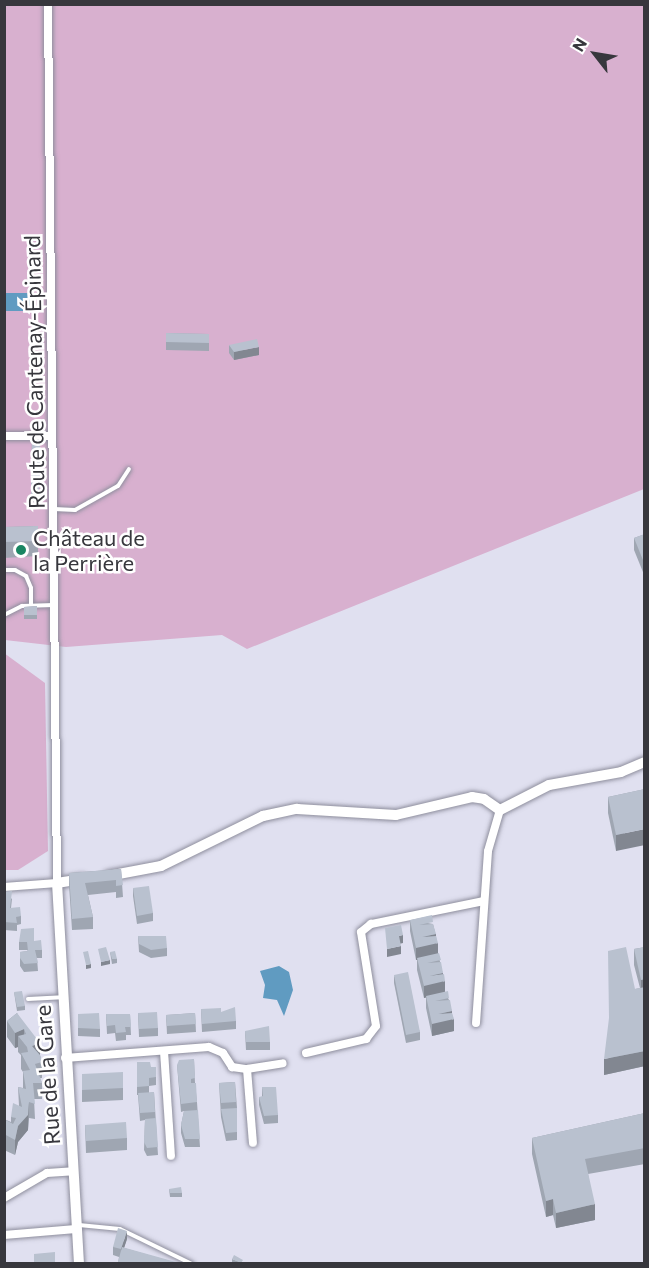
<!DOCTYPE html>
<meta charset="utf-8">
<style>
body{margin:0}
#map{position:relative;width:649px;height:1268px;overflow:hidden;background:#e0e0f0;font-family:Commissioner,sans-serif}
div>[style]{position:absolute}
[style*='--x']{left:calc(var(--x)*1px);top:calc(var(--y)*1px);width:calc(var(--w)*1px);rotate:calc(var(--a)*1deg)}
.green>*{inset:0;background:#d8b0cf}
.water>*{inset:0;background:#609bc1}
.roads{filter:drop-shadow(0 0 2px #8e8e9d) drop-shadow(0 0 2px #8e8e9d)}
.service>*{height:4px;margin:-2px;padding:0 2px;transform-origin:2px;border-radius:2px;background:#fff}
.minor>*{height:8px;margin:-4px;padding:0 4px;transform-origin:4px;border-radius:4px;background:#fff}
.tertiary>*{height:10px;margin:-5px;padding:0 5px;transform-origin:5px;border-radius:5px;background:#fff}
.wall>*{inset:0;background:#9fa6b2}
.shaded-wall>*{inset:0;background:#828791}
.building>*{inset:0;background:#b9c1cf}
.dots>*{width:16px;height:16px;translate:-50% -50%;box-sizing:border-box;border:3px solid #fff;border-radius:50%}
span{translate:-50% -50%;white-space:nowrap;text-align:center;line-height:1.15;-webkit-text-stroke:5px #fff;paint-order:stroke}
.street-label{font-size:22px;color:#37373d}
.poi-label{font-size:22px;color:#37373d}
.left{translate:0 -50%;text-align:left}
.frame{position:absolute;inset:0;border:6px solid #37373d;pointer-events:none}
.north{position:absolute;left:565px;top:24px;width:60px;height:60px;-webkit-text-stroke:4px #fff;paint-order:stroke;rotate:301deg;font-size:16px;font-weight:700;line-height:24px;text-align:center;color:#37373d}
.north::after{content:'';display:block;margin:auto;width:21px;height:27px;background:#37373d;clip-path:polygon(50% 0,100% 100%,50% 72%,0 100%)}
</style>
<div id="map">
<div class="green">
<i style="clip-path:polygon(5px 5px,644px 5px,644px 489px,247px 649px,222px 635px,66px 647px,5px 640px)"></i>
<i style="clip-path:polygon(4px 653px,45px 683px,48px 851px,18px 870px,5px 870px)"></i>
</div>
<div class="water">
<i style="clip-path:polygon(5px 293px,32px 293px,32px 311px,5px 311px)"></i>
<i style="clip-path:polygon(279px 966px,289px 972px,293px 990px,284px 1016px,277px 1000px,263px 998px,265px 985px,260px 971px)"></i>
</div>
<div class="roads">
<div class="service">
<i style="--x:54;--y:509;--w:21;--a:3"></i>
<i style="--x:75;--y:510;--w:49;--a:-29.2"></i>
<i style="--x:118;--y:486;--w:20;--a:-57"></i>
<i style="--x:4;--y:570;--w:11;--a:0"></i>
<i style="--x:15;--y:570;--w:13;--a:29"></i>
<i style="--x:26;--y:576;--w:13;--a:67"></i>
<i style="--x:31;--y:588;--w:17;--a:90"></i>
<i style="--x:4;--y:615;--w:20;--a:-27"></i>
<i style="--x:22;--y:606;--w:32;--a:-2"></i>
<i style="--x:28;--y:999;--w:34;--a:-3"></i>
<i style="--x:79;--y:1225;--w:41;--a:5.6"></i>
<i style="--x:120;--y:1229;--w:80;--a:25.9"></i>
</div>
<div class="minor">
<i style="--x:4;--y:436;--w:48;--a:0"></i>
<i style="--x:4;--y:887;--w:53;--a:-4.3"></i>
<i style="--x:57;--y:883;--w:879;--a:-90.59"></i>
<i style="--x:476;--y:1023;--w:172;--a:-86"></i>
<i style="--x:488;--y:851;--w:43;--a:-73.7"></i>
<i style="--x:164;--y:1051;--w:105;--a:86.2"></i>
<i style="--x:306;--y:1053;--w:62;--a:-13.1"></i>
<i style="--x:366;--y:1039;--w:16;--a:-52"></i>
<i style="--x:376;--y:1026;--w:95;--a:-99.1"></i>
<i style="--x:361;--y:932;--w:13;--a:-39"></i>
<i style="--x:371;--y:924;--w:115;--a:-11.5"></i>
<i style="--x:65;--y:1058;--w:144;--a:-4.4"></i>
<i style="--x:209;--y:1047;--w:15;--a:23"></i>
<i style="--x:223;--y:1053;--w:17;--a:57"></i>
<i style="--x:232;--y:1067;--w:15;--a:8"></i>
<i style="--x:247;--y:1069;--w:36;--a:-9"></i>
<i style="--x:247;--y:1069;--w:74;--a:85.4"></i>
<i style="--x:4;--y:1198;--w:50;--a:-30.2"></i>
<i style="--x:47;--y:1173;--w:26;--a:-4"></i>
<i style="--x:4;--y:1235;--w:72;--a:-4.8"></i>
</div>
<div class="tertiary">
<i style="--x:108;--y:876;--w:54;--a:-10.7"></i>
<i style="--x:161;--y:866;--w:114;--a:-26.1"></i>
<i style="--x:263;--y:816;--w:35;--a:-12"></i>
<i style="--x:297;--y:809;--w:99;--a:3.5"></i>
<i style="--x:396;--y:815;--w:78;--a:-13.3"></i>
<i style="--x:472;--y:797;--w:12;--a:9"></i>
<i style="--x:484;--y:799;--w:19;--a:35"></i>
<i style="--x:500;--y:810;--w:55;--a:-27"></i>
<i style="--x:549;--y:785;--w:73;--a:-10.2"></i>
<i style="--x:621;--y:772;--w:25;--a:-23"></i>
<i style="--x:79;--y:1264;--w:382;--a:-93.3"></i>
<i style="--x:57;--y:883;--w:26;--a:-9"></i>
</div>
</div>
<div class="wall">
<i style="clip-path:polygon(166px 333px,209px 334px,209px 351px,166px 350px)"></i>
<i style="clip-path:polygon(229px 345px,259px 355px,234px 360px,229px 353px)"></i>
<i style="clip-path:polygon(32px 439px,40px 439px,39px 502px,31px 502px)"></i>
<i style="clip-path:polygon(38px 526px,38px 556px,4px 558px,4px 527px)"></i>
<i style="clip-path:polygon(645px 534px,645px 577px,634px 550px,634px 538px)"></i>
<i style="clip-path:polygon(37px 606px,37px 619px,24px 619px,24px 607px)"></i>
<i style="clip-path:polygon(645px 789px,616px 851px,608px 813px,608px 797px)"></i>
<i style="clip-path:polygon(121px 869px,123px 897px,116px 898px,116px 892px,88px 895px,93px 917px,93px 929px,72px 930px,69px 885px,69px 873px)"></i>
<i style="clip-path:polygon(133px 888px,153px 913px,153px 921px,137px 924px,133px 896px)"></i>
<i style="clip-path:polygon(4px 892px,12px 899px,11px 908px,21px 916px,21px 924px,17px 925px,17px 931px,4px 930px)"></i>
<i style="clip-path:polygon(410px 920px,433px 924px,436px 936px,438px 953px,443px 975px,445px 992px,449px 1000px,452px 1013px,454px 1031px,432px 1036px,426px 1008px,426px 997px,424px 998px,417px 970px,417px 960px,416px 960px,410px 931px)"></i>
<i style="clip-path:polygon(138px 936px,167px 948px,167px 956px,151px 958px,139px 952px)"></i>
<i style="clip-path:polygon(34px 941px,42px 950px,42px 958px,37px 958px,38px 971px,24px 972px,20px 966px,20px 952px,28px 951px,27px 950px,19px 950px,19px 942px)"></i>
<i style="clip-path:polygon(645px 947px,645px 1066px,604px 1075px,635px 989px,640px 988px,634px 965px,634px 949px)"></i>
<i style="clip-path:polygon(110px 952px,117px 959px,117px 963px,112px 964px)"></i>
<i style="clip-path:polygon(394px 975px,420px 1032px,420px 1040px,406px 1043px,394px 983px)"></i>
<i style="clip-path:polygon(14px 992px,25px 1006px,25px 1010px,17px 1011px)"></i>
<i style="clip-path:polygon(201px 1009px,221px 1012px,236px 1021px,236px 1029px,202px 1032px)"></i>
<i style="clip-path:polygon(17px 1013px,40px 1055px,42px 1062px,42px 1078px,40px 1078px,42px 1083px,42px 1099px,34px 1099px,35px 1119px,29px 1118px,28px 1130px,18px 1142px,15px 1155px,4px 1150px,4px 1119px,11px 1122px,11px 1117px,19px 1106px,18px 1087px,23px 1088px,23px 1072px,21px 1069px,21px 1055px,18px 1052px,18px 1047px,15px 1048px,7px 1037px,7px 1021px)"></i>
<i style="clip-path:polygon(138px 1013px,158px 1028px,158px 1036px,139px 1037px)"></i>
<i style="clip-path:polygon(195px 1013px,196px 1032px,167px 1034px,166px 1015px)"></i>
<i style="clip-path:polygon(78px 1014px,100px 1029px,100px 1037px,78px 1036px)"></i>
<i style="clip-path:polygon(106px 1014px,130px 1014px,131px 1035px,126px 1035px,126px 1040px,116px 1041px,115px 1033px,107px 1034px)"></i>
<i style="clip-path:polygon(245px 1031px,270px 1042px,270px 1050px,246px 1050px)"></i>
<i style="clip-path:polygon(194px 1059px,195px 1083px,197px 1102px,200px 1147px,185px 1147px,181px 1133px,181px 1125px,184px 1111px,181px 1112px,177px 1065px)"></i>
<i style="clip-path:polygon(137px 1062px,151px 1067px,156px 1067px,156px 1085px,149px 1086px,149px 1093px,154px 1092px,158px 1155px,147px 1156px,144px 1150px,145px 1120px,140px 1121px,138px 1095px,137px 1095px)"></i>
<i style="clip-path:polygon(82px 1074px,123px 1088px,123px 1100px,82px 1102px)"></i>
<i style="clip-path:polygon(235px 1082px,237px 1108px,237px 1140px,226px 1141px,221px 1117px,219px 1083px)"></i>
<i style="clip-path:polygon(262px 1087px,278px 1115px,278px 1123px,264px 1124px,259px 1105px,259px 1097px,262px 1097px)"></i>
<i style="clip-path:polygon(645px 1113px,645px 1164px,588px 1174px,595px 1220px,556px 1228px,553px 1215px,546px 1217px,532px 1154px,532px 1138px)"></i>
<i style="clip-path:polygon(85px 1125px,127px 1138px,127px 1150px,86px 1153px)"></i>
<i style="clip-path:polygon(169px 1189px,182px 1193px,182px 1197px,170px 1197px)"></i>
<i style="clip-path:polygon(127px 1239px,124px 1248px,176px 1263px,118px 1263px,119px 1257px,113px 1255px,113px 1247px)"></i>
<i style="clip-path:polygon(232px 1259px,243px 1263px,232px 1263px)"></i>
</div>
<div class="shaded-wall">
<i style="clip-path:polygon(259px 347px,259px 355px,234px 360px,234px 352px)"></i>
<i style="clip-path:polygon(645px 829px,645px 845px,616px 851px,616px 835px)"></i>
<i style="clip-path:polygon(436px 934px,436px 944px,438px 943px,438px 955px,416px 960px,416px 948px,422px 937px)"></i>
<i style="clip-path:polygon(403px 935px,403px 943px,399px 944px,399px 936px)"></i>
<i style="clip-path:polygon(401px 946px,401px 954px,387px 957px,387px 949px)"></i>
<i style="clip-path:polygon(110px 960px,110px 964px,101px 966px,101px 962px)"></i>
<i style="clip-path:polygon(91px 964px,91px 968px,86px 969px,86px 965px)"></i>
<i style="clip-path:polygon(443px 973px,443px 982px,445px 981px,445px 993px,424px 998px,424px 986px,429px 976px)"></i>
<i style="clip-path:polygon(645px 979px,645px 994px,641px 995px,641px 980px)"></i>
<i style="clip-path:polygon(452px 1011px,452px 1020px,454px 1019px,454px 1031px,432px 1036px,432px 1024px,438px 1014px)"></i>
<i style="clip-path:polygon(24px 1029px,24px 1043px,18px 1036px,18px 1047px,15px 1048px,15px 1033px)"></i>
<i style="clip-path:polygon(40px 1043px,40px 1059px,32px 1046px)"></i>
<i style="clip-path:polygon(645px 1051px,645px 1066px,604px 1075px,604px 1059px)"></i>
<i style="clip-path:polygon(29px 1102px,28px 1130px,18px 1142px,15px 1155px,15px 1140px,18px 1126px)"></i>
<i style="clip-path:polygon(6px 1152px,6px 1164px,4px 1166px,4px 1154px)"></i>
<i style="clip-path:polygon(553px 1199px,553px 1215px,546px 1217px,546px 1201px)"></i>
<i style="clip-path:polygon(595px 1204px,595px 1220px,556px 1228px,556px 1213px)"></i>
<i style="clip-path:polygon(127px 1231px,127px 1239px,121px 1257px,121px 1249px)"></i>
</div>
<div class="building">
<i style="clip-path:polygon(166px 333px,209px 334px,209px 343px,166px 342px)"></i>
<i style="clip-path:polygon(257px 339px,259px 347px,234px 352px,229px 345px)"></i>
<i style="clip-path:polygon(32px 439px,40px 439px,39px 494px,31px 494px)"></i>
<i style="clip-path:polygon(38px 526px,38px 541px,4px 542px,4px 527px)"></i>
<i style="clip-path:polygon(645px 534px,645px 565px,634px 538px)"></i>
<i style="clip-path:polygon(37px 606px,37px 615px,24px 615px,24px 607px)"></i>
<i style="clip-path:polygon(645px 789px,645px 829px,616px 835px,608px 797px)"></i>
<i style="clip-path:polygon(121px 869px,123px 885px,116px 886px,116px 880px,85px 883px,93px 917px,72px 919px,69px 873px)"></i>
<i style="clip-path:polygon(149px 886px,153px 913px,137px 916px,133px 888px)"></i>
<i style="clip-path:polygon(12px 891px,10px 908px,20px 907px,21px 916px,16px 917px,17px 923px,4px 922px,4px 892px)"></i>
<i style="clip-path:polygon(432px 915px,433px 922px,419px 925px,433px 924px,436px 934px,422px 937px,436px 936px,438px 943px,416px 948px,410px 920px)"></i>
<i style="clip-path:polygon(401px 925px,403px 935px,399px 936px,401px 946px,387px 949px,385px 928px)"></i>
<i style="clip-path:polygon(34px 928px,34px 941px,41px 940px,42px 950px,35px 950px,38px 963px,24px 964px,20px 958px,20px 952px,28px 951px,27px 942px,19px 942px,21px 929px)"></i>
<i style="clip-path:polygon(138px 936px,166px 936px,167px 948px,151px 950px,139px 944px)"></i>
<i style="clip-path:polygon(106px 947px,110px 960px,101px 962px,98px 949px)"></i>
<i style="clip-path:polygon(626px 947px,635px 989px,645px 987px,645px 1051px,604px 1059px,609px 1018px,608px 951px)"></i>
<i style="clip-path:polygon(645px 947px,645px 979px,641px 980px,634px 949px)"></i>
<i style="clip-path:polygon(88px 951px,91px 964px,86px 965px,83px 952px)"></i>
<i style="clip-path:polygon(115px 951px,117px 959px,112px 959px,110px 952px)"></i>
<i style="clip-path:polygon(439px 953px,441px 960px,427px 963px,441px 962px,443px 973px,429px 976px,444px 974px,445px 981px,424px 986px,417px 958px)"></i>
<i style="clip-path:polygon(408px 972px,420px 1032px,406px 1035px,394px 975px)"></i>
<i style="clip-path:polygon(22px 991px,25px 1006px,17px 1007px,14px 992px)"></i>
<i style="clip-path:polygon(448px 991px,449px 998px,435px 1001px,450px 1000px,452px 1011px,438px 1014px,452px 1013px,454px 1019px,432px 1024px,426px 996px)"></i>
<i style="clip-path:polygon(235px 1007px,236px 1021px,202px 1024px,201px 1009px,221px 1008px,221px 1012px)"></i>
<i style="clip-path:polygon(157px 1012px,158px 1028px,139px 1029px,138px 1013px)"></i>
<i style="clip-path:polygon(17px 1013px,40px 1043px,32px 1046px,40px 1055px,42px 1062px,35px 1064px,42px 1083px,33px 1083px,35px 1104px,29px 1102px,28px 1115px,18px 1126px,15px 1140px,4px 1134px,4px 1119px,13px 1124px,16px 1118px,11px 1117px,13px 1103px,22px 1107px,18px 1087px,26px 1089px,23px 1071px,30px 1070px,21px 1053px,28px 1052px,27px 1047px,18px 1036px,26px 1034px,24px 1029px,15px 1033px,7px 1021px)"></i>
<i style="clip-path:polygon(99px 1013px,100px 1029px,78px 1028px,78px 1014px)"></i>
<i style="clip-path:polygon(195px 1013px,196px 1024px,167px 1026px,166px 1015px)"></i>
<i style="clip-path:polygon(106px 1014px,130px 1014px,131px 1027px,125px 1027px,126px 1032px,116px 1033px,115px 1025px,107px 1026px)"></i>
<i style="clip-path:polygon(269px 1026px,270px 1042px,246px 1042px,245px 1031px)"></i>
<i style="clip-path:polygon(194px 1059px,195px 1078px,191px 1079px,191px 1083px,196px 1083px,197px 1102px,181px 1104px,177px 1065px,179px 1060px)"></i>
<i style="clip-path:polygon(137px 1062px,150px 1062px,151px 1067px,156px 1067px,156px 1077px,149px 1078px,149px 1086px,137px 1087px)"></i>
<i style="clip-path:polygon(123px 1072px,123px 1088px,82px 1090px,82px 1074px)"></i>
<i style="clip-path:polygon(235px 1082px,236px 1102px,221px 1103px,219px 1083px)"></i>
<i style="clip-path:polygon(262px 1087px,276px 1087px,278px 1115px,264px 1116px,259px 1097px,263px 1096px)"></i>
<i style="clip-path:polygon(154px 1092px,155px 1112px,140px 1113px,138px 1093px)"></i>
<i style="clip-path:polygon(237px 1108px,237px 1132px,226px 1133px,221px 1109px)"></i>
<i style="clip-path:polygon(198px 1110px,200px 1139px,185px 1139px,181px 1125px,184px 1111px)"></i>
<i style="clip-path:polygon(645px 1113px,645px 1148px,585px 1159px,595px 1204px,556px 1213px,553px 1199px,546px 1201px,532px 1138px)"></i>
<i style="clip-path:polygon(156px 1118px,158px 1147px,147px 1148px,144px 1142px,145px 1119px)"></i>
<i style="clip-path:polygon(126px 1122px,127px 1138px,86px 1141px,85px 1125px)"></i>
<i style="clip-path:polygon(181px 1187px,182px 1193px,170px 1193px,169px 1189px)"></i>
<i style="clip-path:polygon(118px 1228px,127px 1231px,121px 1249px,113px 1247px)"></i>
<i style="clip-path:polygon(122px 1247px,176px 1262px,176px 1263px,124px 1263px,118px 1262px)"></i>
<i style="clip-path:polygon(55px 1252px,55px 1263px,34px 1263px,34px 1254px)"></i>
<i style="clip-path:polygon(234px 1255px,243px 1260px,241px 1263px,232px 1259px)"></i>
</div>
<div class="dots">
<i style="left:21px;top:550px;background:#1a8663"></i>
</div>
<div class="street-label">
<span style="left:34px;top:372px;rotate:-91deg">Route de Cantenay-Épinard</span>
<span style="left:47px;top:1075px;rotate:-94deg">Rue de la Gare</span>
</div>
<div class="poi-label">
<span class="left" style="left:33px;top:550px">Château de<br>la Perrière</span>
</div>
<div class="frame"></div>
<div class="north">N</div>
</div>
